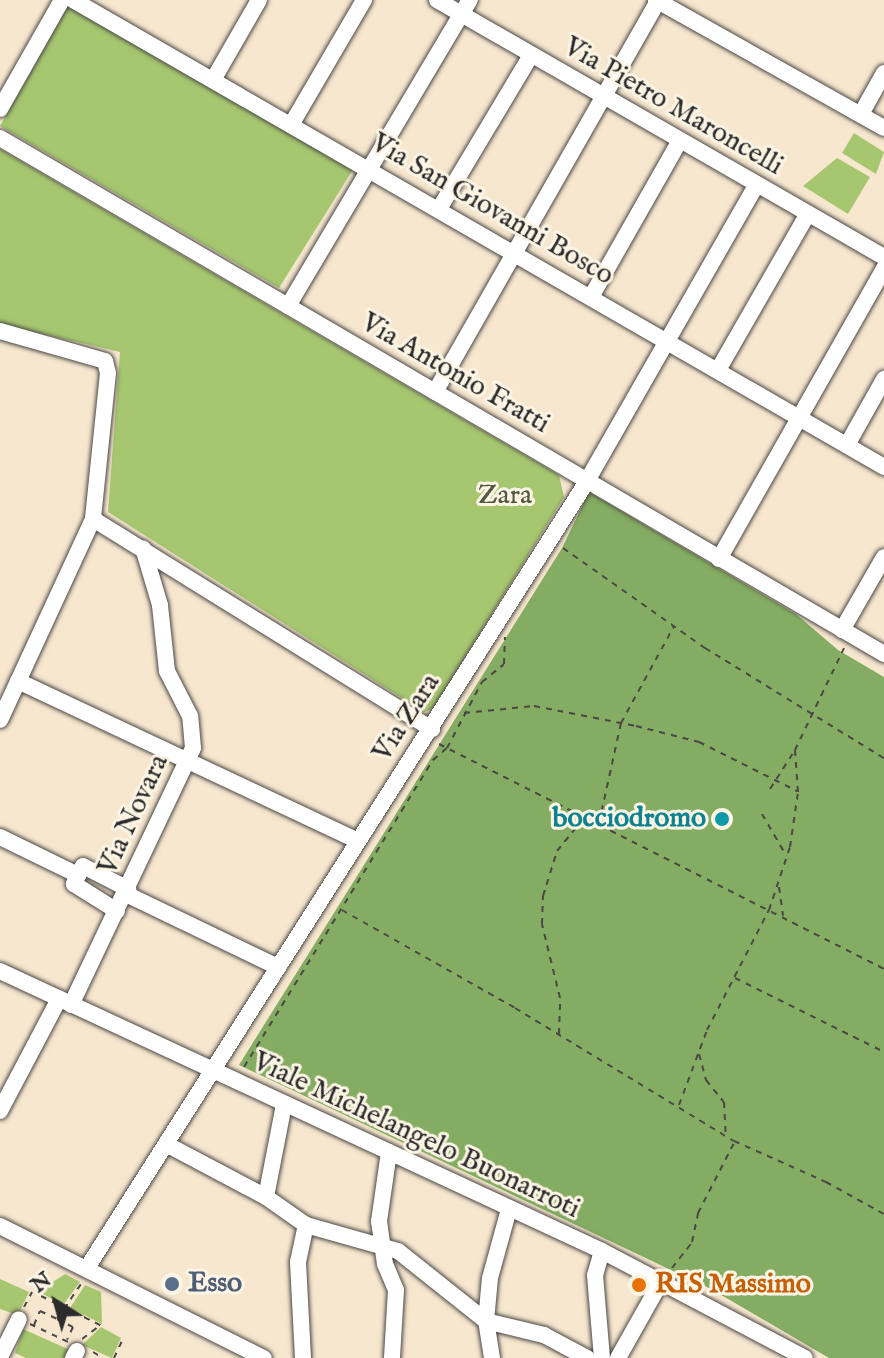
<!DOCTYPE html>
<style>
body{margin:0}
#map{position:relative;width:884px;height:1358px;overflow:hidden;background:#f7e7cf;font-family:"IM FELL English",serif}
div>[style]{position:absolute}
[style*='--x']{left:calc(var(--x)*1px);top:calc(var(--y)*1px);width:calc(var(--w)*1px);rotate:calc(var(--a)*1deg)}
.green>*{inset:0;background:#a6c770}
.forest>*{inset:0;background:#84ac62}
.path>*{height:2px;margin-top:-1px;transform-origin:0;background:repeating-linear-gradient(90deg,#4a4744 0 6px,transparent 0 12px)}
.roads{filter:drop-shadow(0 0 2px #4a4744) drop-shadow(0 0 2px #4a4744)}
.minor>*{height:16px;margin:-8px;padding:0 8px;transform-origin:8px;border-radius:8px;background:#fff}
.dots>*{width:22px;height:22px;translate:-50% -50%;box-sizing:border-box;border:4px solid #fcf5e5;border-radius:50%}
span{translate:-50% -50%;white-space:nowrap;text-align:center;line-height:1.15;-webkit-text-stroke:6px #fcf5e5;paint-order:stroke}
.street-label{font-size:28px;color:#2b2b2b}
.park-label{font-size:28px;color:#505a40}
.culture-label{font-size:28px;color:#0d838f;font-weight:700}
.right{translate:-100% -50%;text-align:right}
.service-label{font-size:28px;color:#4e5e75;font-weight:700}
.left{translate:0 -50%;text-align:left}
.food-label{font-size:28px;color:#c56008;font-weight:700}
.north{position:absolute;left:16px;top:1262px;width:80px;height:80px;-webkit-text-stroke:6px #fcf5e5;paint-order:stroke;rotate:323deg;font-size:22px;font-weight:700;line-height:32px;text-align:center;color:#2b2b2b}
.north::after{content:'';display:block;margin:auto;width:28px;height:36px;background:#2b2b2b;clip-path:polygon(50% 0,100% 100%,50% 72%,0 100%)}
</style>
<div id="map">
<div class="green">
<i style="clip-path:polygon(68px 5px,354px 168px,279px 288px,0 126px)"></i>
<i style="clip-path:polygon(854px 133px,884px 152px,876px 174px,842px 153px)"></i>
<i style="clip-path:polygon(0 149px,559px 475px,564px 497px,433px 709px,424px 712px,108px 512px,120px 352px,0 324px)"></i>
<i style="clip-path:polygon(837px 158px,870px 177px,848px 214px,803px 186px)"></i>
<i style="clip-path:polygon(65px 1274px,80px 1282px,63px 1305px,43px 1294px,42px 1289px)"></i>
<i style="clip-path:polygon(0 1279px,29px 1292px,18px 1315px,0 1309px)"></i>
<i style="clip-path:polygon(85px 1285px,101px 1292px,102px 1324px,70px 1308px)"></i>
<i style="clip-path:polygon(101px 1327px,121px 1338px,112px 1358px,82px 1345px)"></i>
<i style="clip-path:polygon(23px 1329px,70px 1350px,64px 1358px,26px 1358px,15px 1353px)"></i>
</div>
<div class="forest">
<i style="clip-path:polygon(589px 492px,796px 614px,838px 650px,884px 677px,884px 1358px,829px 1358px,711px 1289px,239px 1065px,562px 548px)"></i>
</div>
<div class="path">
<i style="--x:563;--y:548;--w:174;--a:35.2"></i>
<i style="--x:705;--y:648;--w:210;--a:31.6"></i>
<i style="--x:464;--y:713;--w:70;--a:-5.7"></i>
<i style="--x:534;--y:706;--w:104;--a:11.1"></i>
<i style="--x:636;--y:726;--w:65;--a:14.3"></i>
<i style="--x:699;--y:742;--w:110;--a:26.6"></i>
<i style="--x:439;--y:744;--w:499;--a:26.8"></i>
<i style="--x:770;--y:789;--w:46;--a:-57.3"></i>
<i style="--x:762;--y:814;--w:48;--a:59.7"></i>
<i style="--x:599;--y:823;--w:102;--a:-77.6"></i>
<i style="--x:621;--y:723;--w:111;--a:-61.3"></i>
<i style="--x:779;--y:887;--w:29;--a:82"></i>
<i style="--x:342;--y:910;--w:199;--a:29.5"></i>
<i style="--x:515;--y:1008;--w:256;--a:31.3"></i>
<i style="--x:734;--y:1141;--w:101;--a:24"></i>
<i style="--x:826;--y:1182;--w:66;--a:28.9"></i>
<i style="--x:735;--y:978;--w:166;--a:26.4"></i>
<i style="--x:559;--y:1034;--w:36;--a:-88"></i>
<i style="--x:560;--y:998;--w:76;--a:-103.7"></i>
<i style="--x:542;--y:924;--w:28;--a:-88"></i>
<i style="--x:543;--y:896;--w:47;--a:-72.7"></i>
<i style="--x:557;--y:851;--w:43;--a:-50.7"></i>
<i style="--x:699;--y:1054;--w:27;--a:75"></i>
<i style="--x:706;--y:1080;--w:28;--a:51"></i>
<i style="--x:724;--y:1102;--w:33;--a:87"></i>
<i style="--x:244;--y:1067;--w:361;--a:-58.4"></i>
<i style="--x:433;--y:760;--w:18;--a:-41"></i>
<i style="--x:447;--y:748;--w:75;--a:-62.1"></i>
<i style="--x:482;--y:682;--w:28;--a:-39"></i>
<i style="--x:504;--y:664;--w:27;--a:-88"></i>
<i style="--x:679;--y:1105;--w:80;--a:-69.5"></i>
<i style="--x:707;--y:1030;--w:135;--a:-62.7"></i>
<i style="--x:769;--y:910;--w:66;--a:-71.6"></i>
<i style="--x:790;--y:847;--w:56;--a:-81.7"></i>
<i style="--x:798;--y:792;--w:42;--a:-94.1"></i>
<i style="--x:795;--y:750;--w:113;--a:-64.3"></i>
<i style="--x:672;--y:1268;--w:33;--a:-52"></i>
<i style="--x:692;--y:1242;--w:30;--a:-78"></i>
<i style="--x:698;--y:1213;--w:79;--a:-62.8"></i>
<i style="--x:41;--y:1296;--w:70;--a:26.2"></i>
<i style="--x:24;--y:1307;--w:17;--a:-62"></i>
<i style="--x:57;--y:1319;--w:42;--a:-55.6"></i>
<i style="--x:30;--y:1324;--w:42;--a:25.3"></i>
<i style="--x:34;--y:1325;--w:15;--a:-67"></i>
<i style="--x:40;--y:1311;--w:19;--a:25"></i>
<i style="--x:57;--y:1319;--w:18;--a:27"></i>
<i style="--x:73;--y:1327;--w:14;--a:115"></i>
<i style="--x:82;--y:1339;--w:21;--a:-37"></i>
<i style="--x:93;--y:1352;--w:12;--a:31"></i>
<i style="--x:114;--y:1358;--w:23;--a:-65"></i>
</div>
<div class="roads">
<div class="minor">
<i style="--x:73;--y:0;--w:936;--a:29.93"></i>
<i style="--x:437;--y:0;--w:516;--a:29.9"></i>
<i style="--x:656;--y:0;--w:261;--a:29.3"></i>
<i style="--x:213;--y:80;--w:92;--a:-60.1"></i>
<i style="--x:0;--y:109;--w:125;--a:-60.4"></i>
<i style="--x:861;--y:114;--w:47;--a:-60.7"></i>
<i style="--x:291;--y:125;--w:145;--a:-59.7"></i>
<i style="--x:0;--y:138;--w:1024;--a:30.27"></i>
<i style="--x:439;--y:209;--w:179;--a:-59.1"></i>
<i style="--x:591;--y:297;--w:178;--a:-60.4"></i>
<i style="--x:288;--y:306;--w:356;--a:-59.3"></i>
<i style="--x:0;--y:331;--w:109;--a:15.9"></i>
<i style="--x:105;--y:361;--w:12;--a:76"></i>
<i style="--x:108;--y:373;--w:147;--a:95.9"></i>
<i style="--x:93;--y:519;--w:221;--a:114.8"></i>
<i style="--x:718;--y:370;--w:179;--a:-60.1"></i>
<i style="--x:435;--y:392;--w:451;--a:-60.3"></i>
<i style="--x:847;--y:445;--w:76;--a:-60.7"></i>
<i style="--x:93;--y:519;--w:399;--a:31.8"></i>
<i style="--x:719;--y:559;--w:335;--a:-60.4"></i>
<i style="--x:842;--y:630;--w:84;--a:-60.1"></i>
<i style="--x:18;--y:681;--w:376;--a:25.2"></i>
<i style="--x:0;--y:837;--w:87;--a:26"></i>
<i style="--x:126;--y:894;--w:169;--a:25.7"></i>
<i style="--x:117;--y:911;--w:51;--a:-147.9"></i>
<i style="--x:74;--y:884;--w:10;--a:-66"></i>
<i style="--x:78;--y:875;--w:10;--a:-61"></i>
<i style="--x:83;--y:866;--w:51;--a:27.1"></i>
<i style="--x:0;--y:971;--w:664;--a:24.94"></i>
<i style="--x:602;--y:1251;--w:229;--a:27.8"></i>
<i style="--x:71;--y:1005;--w:284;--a:-64.6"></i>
<i style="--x:193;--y:748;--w:32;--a:-95"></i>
<i style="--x:190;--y:716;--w:51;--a:-117.1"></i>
<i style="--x:167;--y:671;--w:66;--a:-96.1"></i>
<i style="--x:160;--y:605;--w:59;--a:-106.6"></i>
<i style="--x:0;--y:1111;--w:127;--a:-62.2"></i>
<i style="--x:166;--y:1144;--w:113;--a:27.9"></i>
<i style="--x:266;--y:1197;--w:49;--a:35"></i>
<i style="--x:306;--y:1225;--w:96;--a:15.8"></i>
<i style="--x:398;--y:1251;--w:112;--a:38.5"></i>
<i style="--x:486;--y:1321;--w:60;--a:13.6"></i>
<i style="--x:544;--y:1335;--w:49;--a:28.1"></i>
<i style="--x:389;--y:1152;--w:70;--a:98.2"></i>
<i style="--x:379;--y:1221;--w:43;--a:82.1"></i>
<i style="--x:385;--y:1264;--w:28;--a:67"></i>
<i style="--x:396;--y:1290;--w:68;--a:93.4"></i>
<i style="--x:266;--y:1197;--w:95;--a:-79"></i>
<i style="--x:0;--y:1226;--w:295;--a:26.6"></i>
<i style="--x:602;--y:1251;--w:25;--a:106"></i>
<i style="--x:595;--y:1275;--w:83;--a:85.2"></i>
<i style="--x:87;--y:1268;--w:927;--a:-57.56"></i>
<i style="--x:584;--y:486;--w:346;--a:-60.2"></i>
<i style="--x:0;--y:1357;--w:42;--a:-63.4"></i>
<i style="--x:73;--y:1358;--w:8;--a:-60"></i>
<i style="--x:303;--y:1358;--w:96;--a:-93"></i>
<i style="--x:298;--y:1262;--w:38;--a:-78"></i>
<i style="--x:492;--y:1358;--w:37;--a:-99"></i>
<i style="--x:486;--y:1321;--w:43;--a:-84.7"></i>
<i style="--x:490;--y:1278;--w:72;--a:-74.6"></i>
<i style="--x:618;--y:1358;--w:90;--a:-60.6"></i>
</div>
</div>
<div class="dots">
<i style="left:722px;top:819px;background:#0f9aa8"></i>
<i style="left:172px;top:1284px;background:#5c6f8a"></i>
<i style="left:639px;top:1285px;background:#e8710a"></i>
</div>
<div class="street-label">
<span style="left:673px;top:107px;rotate:30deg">Via Pietro Maroncelli</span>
<span style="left:492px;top:210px;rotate:30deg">Via San Giovanni Bosco</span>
<span style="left:455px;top:374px;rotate:30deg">Via Antonio Fratti</span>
<span style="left:407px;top:718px;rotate:-57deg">Via Zara</span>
<span style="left:134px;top:815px;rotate:-65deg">Via Novara</span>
<span style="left:416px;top:1136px;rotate:25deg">Viale Michelangelo Buonarroti</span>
</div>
<div class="park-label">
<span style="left:505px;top:496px">Zara</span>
</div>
<div class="culture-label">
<span class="right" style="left:706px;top:819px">bocciodromo</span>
</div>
<div class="service-label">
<span class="left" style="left:188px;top:1284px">Esso</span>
</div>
<div class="food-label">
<span class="left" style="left:655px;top:1285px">RIS Massimo</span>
</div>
<div class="north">N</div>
</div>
